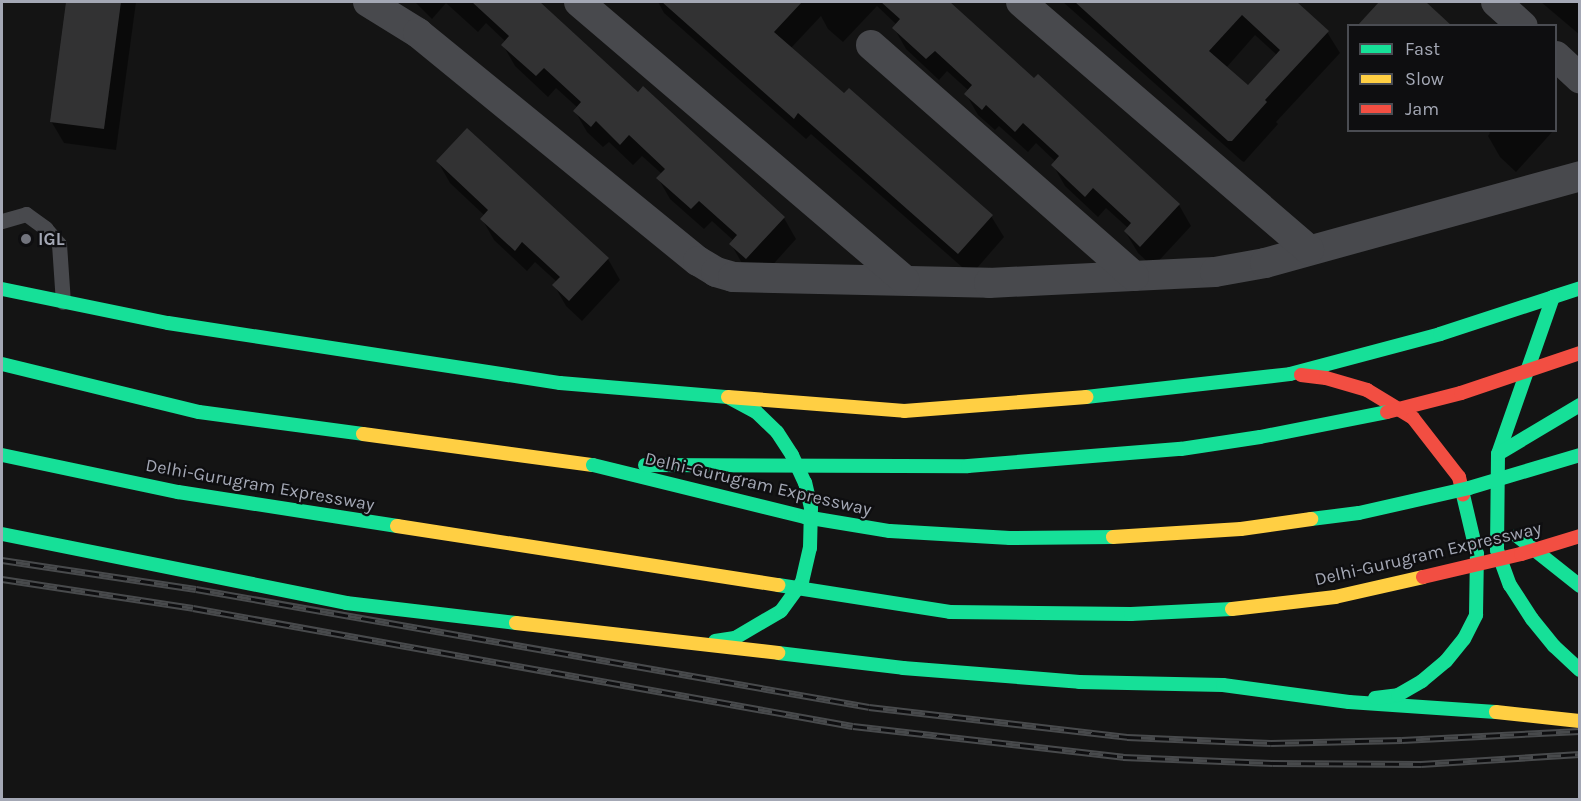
<!DOCTYPE html>
<style>
body{margin:0}
#map{position:relative;width:1581px;height:801px;overflow:hidden;background:#141414;font-family:Karla,sans-serif}
div>[style]{position:absolute}
[style*='--x']{left:calc(var(--x)*1px);top:calc(var(--y)*1px);width:calc(var(--w)*1px);rotate:calc(var(--a)*1deg)}
.shadow>*{inset:0;background:#0007}
.building>*{inset:0;background:#323233}
.lane>*{height:15px;margin:-7.5px;padding:0 7.5px;transform-origin:7.5px;border-radius:7.5px;background:#48494d}
.street>*{height:30px;margin:-15px;padding:0 15px;transform-origin:15px;border-radius:15px;background:#48494d}
.fast>*{height:14px;margin:-7px;padding:0 7px;transform-origin:7px;border-radius:7px;background:#16e098}
.slow>*{height:14px;margin:-7px;padding:0 7px;transform-origin:7px;border-radius:7px;background:#ffcf43}
.jam>*{height:14px;margin:-7px;padding:0 7px;transform-origin:7px;border-radius:7px;background:#f24e42}
.rail>*{height:7px;margin-top:-3.5px;transform-origin:0;background:repeating-linear-gradient(90deg,#0e0e10 0 14px,#484a4c 0 28px);box-sizing:border-box;border-block:2px solid #484a4c}
.fast-bridge>*{height:14px;margin:-7px;padding:0 7px;transform-origin:7px;border-radius:7px;background:#16e098}
.slow-bridge>*{height:14px;margin:-7px;padding:0 7px;transform-origin:7px;border-radius:7px;background:#ffcf43}
.jam-bridge>*{height:14px;margin:-7px;padding:0 7px;transform-origin:7px;border-radius:7px;background:#f24e42}
.dots>*{width:16px;height:16px;translate:-50% -50%;box-sizing:border-box;border:3px solid #0e0e10;border-radius:50%}
span{translate:-50% -50%;white-space:nowrap;text-align:center;line-height:1.15;-webkit-text-stroke:4.5px #0e0e10;paint-order:stroke}
.poi-label{font-size:18px;color:#a4a8b5;font-weight:700}
.left{translate:0 -50%;text-align:left}
.street-label{font-size:18px;color:#a4a8b5}
.frame{position:absolute;inset:0;border:3px solid #a4a8b5;pointer-events:none}
.legend{position:absolute;left:1347px;top:24px;width:210px;height:108px;box-sizing:border-box;background:#0e0e10;border:2px solid #4a4c52;margin:0;padding:8px 10px;list-style:none;font-size:18px;color:#a4a8b5}
.legend li{display:flex;align-items:center;gap:12px;height:30px}
.legend b{width:30px;border:2px solid #4a4c52}
</style>
<div id="map">
<div class="shadow">
<i style="clip-path:polygon(67px 2px,136px 2px,116px 150px,64px 143px,51px 121px)"></i>
<i style="clip-path:polygon(415px 2px,538px 2px,639px 94px,784px 218px,796px 239px,759px 280px,743px 265px,731px 244px,734px 241px,712px 221px,704px 229px,670px 199px,658px 178px,662px 174px,642px 156px,633px 165px,609px 142px,603px 147px,587px 132px,575px 111px,578px 108px,556px 88px,548px 97px,515px 66px,503px 45px,506px 42px,486px 23px,478px 32px,446px 3px,432px 19px)"></i>
<i style="clip-path:polygon(658px 2px,738px 2px,756px 18px,772px 2px,948px 2px,1034px 81px,1179px 205px,1191px 226px,1153px 267px,1138px 253px,1125px 231px,1128px 228px,1106px 208px,1098px 217px,1065px 186px,1053px 165px,1056px 162px,1036px 143px,1028px 152px,999px 126px,995px 130px,978px 115px,966px 94px,969px 91px,947px 71px,939px 80px,906px 49px,894px 28px,897px 25px,877px 6px,843px 42px,828px 29px,821px 16px,791px 48px,844px 96px,991px 216px,1004px 237px,971px 275px,811px 134px,806px 139px,664px 13px)"></i>
<i style="clip-path:polygon(evenodd,1063px 2px,1157px 2px,1154px 5px,1173px 22px,1193px 2px,1294px 2px,1327px 32px,1340px 53px,1276px 122px,1278px 124px,1244px 162px,1242px 161px,1063px 2px,1255px 35px,1277px 55px,1248px 88px,1226px 68px,1255px 35px)"></i>
<i style="clip-path:polygon(1382px 2px,1423px 2px,1449px 26px,1371px 12px)"></i>
<i style="clip-path:polygon(1541px 2px,1580px 2px,1580px 35px)"></i>
<i style="clip-path:polygon(1488px 130px,1553px 130px,1553px 131px,1516px 172px,1500px 157px,1488px 136px,1490px 133px)"></i>
<i style="clip-path:polygon(438px 162px,608px 259px,620px 280px,582px 321px,566px 306px,554px 285px,557px 282px,535px 262px,527px 271px,494px 240px,482px 219px,485px 216px,450px 183px)"></i>
</div>
<div class="building">
<i style="clip-path:polygon(66px 2px,121px 2px,104px 129px,50px 122px)"></i>
<i style="clip-path:polygon(472px 2px,540px 2px,638px 92px,643px 86px,785px 217px,746px 259px,729px 244px,737px 235px,699px 201px,691px 209px,656px 178px,665px 169px,629px 135px,620px 145px,596px 121px,591px 127px,573px 111px,581px 102px,544px 68px,536px 76px,501px 45px,509px 36px)"></i>
<i style="clip-path:polygon(662px 2px,802px 2px,774px 32px,844px 93px,849px 88px,993px 215px,958px 254px,798px 113px,794px 119px)"></i>
<i style="clip-path:polygon(881px 2px,950px 2px,1034px 78px,1038px 74px,1180px 204px,1140px 247px,1124px 231px,1131px 223px,1093px 188px,1085px 197px,1051px 165px,1059px 156px,1023px 123px,1015px 132px,986px 105px,982px 110px,964px 94px,972px 85px,935px 51px,926px 59px,892px 28px,900px 19px)"></i>
<i style="clip-path:polygon(evenodd,1075px 2px,1297px 2px,1329px 31px,1265px 100px,1267px 102px,1232px 141px,1228px 141px,1075px 2px,1242px 15px,1280px 50px,1248px 85px,1209px 51px,1242px 15px)"></i>
<i style="clip-path:polygon(1379px 2px,1426px 2px,1452px 26px,1357px 26px)"></i>
<i style="clip-path:polygon(467px 128px,609px 258px,569px 301px,552px 285px,560px 277px,522px 242px,515px 251px,480px 219px,488px 210px,436px 161px)"></i>
</div>
<div class="lane">
<i style="--x:2;--y:221;--w:25;--a:-16"></i>
<i style="--x:26;--y:214;--w:24;--a:36"></i>
<i style="--x:45;--y:228;--w:21;--a:49"></i>
<i style="--x:59;--y:244;--w:58;--a:86.1"></i>
</div>
<div class="street">
<i style="--x:368;--y:2;--w:59;--a:31.8"></i>
<i style="--x:418;--y:33;--w:361;--a:39.2"></i>
<i style="--x:698;--y:261;--w:21;--a:31"></i>
<i style="--x:716;--y:272;--w:18;--a:16"></i>
<i style="--x:733;--y:277;--w:256;--a:1.3"></i>
<i style="--x:989;--y:283;--w:226;--a:-2.8"></i>
<i style="--x:1215;--y:272;--w:51;--a:-10.2"></i>
<i style="--x:1265;--y:263;--w:327;--a:-15.4"></i>
<i style="--x:579;--y:2;--w:428;--a:40.5"></i>
<i style="--x:1021;--y:2;--w:380;--a:40.7"></i>
<i style="--x:1496;--y:2;--w:36;--a:42"></i>
<i style="--x:871;--y:45;--w:350;--a:41.3"></i>
<i style="--x:1556;--y:56;--w:33;--a:43"></i>
</div>
<div class="fast">
<i style="--x:2;--y:289;--w:169;--a:11.6"></i>
<i style="--x:168;--y:323;--w:397;--a:8.7"></i>
<i style="--x:560;--y:383;--w:169;--a:4.8"></i>
<i style="--x:1553;--y:297;--w:28;--a:-18"></i>
<i style="--x:1553;--y:297;--w:166;--a:109.3"></i>
<i style="--x:1498;--y:454;--w:96;--a:90.6"></i>
<i style="--x:1497;--y:550;--w:37;--a:70"></i>
<i style="--x:1510;--y:585;--w:40;--a:57.1"></i>
<i style="--x:1532;--y:619;--w:35;--a:51"></i>
<i style="--x:1554;--y:646;--w:35;--a:43"></i>
<i style="--x:2;--y:364;--w:203;--a:13.7"></i>
<i style="--x:199;--y:412;--w:165;--a:7.6"></i>
<i style="--x:1086;--y:397;--w:205;--a:-6.4"></i>
<i style="--x:1290;--y:374;--w:155;--a:-14.9"></i>
<i style="--x:1440;--y:334;--w:119;--a:-18.1"></i>
<i style="--x:1498;--y:454;--w:96;--a:-30.9"></i>
<i style="--x:2;--y:534;--w:351;--a:11.3"></i>
<i style="--x:346;--y:603;--w:171;--a:6.7"></i>
<i style="--x:1517;--y:536;--w:80;--a:38.4"></i>
<i style="--x:715;--y:641;--w:20;--a:-9"></i>
<i style="--x:735;--y:638;--w:53;--a:-30.4"></i>
<i style="--x:781;--y:611;--w:36;--a:-54"></i>
<i style="--x:802;--y:582;--w:35;--a:-77"></i>
<i style="--x:810;--y:548;--w:40;--a:-88.6"></i>
<i style="--x:811;--y:508;--w:26;--a:-103"></i>
<i style="--x:805;--y:483;--w:31;--a:-115"></i>
<i style="--x:792;--y:455;--w:27;--a:-123"></i>
<i style="--x:777;--y:432;--w:29;--a:-136"></i>
<i style="--x:756;--y:412;--w:30;--a:-152"></i>
<i style="--x:778;--y:653;--w:126;--a:6.8"></i>
<i style="--x:903;--y:668;--w:177;--a:4.5"></i>
<i style="--x:1079;--y:682;--w:144;--a:1.2"></i>
<i style="--x:1223;--y:685;--w:127;--a:7.7"></i>
<i style="--x:1349;--y:702;--w:147;--a:3.9"></i>
<i style="--x:1375;--y:698;--w:23;--a:-7"></i>
<i style="--x:1398;--y:695;--w:28;--a:-30"></i>
<i style="--x:1422;--y:681;--w:31;--a:-40"></i>
<i style="--x:1446;--y:661;--w:28;--a:-51"></i>
<i style="--x:1464;--y:639;--w:27;--a:-63"></i>
<i style="--x:1476;--y:615;--w:61;--a:-89.1"></i>
<i style="--x:1477;--y:554;--w:61;--a:-103.3"></i>
</div>
<div class="slow">
<i style="--x:728;--y:397;--w:177;--a:4.5"></i>
<i style="--x:904;--y:411;--w:183;--a:-4.4"></i>
<i style="--x:363;--y:434;--w:232;--a:7.7"></i>
<i style="--x:516;--y:623;--w:264;--a:6.5"></i>
<i style="--x:1496;--y:712;--w:84;--a:6.1"></i>
</div>
<div class="jam">
<i style="--x:1301;--y:375;--w:25;--a:7"></i>
<i style="--x:1326;--y:378;--w:43;--a:16.3"></i>
<i style="--x:1367;--y:390;--w:54;--a:31.3"></i>
<i style="--x:1413;--y:418;--w:75;--a:52.1"></i>
<i style="--x:1459;--y:477;--w:18;--a:77"></i>
</div>
<div class="rail">
<i style="--x:2;--y:560;--w:196;--a:8.5"></i>
<i style="--x:196;--y:589;--w:683;--a:9.94"></i>
<i style="--x:869;--y:707;--w:260;--a:6.6"></i>
<i style="--x:1127;--y:737;--w:144;--a:2.4"></i>
<i style="--x:1271;--y:743;--w:131;--a:-1.3"></i>
<i style="--x:1402;--y:740;--w:178;--a:-2.9"></i>
<i style="--x:2;--y:579;--w:193;--a:8.6"></i>
<i style="--x:193;--y:608;--w:670;--a:10.14"></i>
<i style="--x:853;--y:726;--w:272;--a:6.5"></i>
<i style="--x:1123;--y:757;--w:150;--a:2.3"></i>
<i style="--x:1273;--y:763;--w:148;--a:0.4"></i>
<i style="--x:1421;--y:764;--w:159;--a:-3.6"></i>
</div>
<div class="fast-bridge">
<i style="--x:2;--y:455;--w:180;--a:11.9"></i>
<i style="--x:178;--y:492;--w:222;--a:8.8"></i>
<i style="--x:593;--y:465;--w:218;--a:13.8"></i>
<i style="--x:805;--y:517;--w:86;--a:9.4"></i>
<i style="--x:890;--y:531;--w:120;--a:3.3"></i>
<i style="--x:1010;--y:538;--w:103;--a:-0.6"></i>
<i style="--x:645;--y:465;--w:323;--a:0.2"></i>
<i style="--x:968;--y:466;--w:214;--a:-4.6"></i>
<i style="--x:1181;--y:449;--w:80;--a:-8.6"></i>
<i style="--x:1260;--y:437;--w:129;--a:-11.1"></i>
<i style="--x:1311;--y:519;--w:48;--a:-7.1"></i>
<i style="--x:1359;--y:513;--w:113;--a:-12.8"></i>
<i style="--x:1469;--y:488;--w:116;--a:-16.6"></i>
<i style="--x:778;--y:585;--w:174;--a:8.9"></i>
<i style="--x:950;--y:612;--w:181;--a:0.6"></i>
<i style="--x:1131;--y:614;--w:101;--a:-2.8"></i>
</div>
<div class="slow-bridge">
<i style="--x:397;--y:526;--w:386;--a:8.8"></i>
<i style="--x:1113;--y:537;--w:128;--a:-3.6"></i>
<i style="--x:1241;--y:529;--w:71;--a:-8.1"></i>
<i style="--x:1232;--y:609;--w:104;--a:-6.6"></i>
<i style="--x:1335;--y:597;--w:90;--a:-12.8"></i>
</div>
<div class="jam-bridge">
<i style="--x:1387;--y:412;--w:76;--a:-14.4"></i>
<i style="--x:1461;--y:393;--w:126;--a:-18.6"></i>
<i style="--x:1423;--y:577;--w:101;--a:-13.2"></i>
<i style="--x:1521;--y:554;--w:62;--a:-17"></i>
</div>
<div class="dots">
<i style="left:26px;top:239px;background:#72747d"></i>
</div>
<div class="poi-label">
<span class="left" style="left:38px;top:239px">IGL</span>
</div>
<div class="street-label">
<span style="left:758px;top:484px;rotate:13deg">Delhi-Gurugram Expressway</span>
<span style="left:260px;top:485px;rotate:10deg">Delhi-Gurugram Expressway</span>
<span style="left:1428px;top:554px;rotate:-13deg">Delhi-Gurugram Expressway</span>
</div>
<div class="frame"></div>
<ul class="legend">
<li><b style="height:8px;background:#16e098"></b>Fast</li>
<li><b style="height:8px;background:#ffcf43"></b>Slow</li>
<li><b style="height:8px;background:#f24e42"></b>Jam</li>
</ul>
</div>
